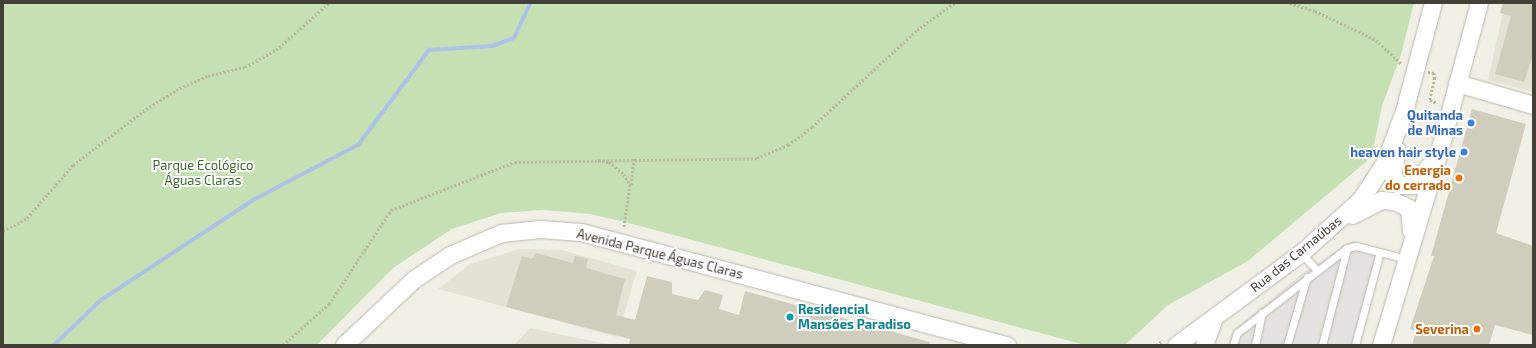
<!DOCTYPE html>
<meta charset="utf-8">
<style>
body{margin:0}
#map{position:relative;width:1536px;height:348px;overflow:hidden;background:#f1f0e7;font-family:"Exo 2",sans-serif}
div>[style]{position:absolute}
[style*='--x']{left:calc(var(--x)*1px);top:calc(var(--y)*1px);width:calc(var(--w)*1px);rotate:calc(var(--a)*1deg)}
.residential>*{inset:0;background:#e4e2d5}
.green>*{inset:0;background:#c5e1b4}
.parking>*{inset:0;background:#e3e2de}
.stream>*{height:4px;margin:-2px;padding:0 2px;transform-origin:2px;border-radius:2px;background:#aac3e7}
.building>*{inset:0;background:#d1cdbd}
.path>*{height:2.5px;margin-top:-1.25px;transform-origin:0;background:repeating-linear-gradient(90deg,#bbb69d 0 2px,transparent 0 4px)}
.roads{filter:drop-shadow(0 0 1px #bbb9aa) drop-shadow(0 0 1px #bbb9aa)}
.service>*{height:7px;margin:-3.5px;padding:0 3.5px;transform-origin:3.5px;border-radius:3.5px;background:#fff}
.tertiary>*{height:17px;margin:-8.5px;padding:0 8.5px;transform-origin:8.5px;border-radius:8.5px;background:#fff}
.dots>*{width:11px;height:11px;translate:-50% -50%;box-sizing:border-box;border:2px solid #fff;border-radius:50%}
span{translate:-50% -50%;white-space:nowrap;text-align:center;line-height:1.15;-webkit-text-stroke:4px #fff;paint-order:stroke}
.shop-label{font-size:13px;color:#366cbe;font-weight:700}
.right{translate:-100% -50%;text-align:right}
.park-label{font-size:13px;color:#3d6e31}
.food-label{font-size:13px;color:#c56008;font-weight:700}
.street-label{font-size:13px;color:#434037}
.culture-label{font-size:13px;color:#0d838f;font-weight:700}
.left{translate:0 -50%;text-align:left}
.frame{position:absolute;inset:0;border:4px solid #434037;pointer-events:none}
</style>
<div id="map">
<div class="residential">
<i style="clip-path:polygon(1505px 3px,1533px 3px,1533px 92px,1488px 80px)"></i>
<i style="clip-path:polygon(520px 249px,562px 250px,637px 271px,617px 337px,438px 289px,470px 264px)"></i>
<i style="clip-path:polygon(530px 328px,612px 345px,514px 345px)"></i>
</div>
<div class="green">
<i style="clip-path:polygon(3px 3px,1414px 3px,1401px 55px,1382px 106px,1373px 150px,1366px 162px,1248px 261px,1168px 305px,1125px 345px,1085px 345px,625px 222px,590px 214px,543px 210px,501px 213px,452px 229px,393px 268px,317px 345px,3px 345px)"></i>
</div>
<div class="parking">
<i style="clip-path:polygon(1352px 241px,1385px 249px,1359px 345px,1228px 345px,1233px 330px,1304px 272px)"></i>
</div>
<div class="stream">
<i style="--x:54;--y:345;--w:65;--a:-43.8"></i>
<i style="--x:101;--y:300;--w:184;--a:-33.3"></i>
<i style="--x:255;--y:199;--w:116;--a:-27.7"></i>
<i style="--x:358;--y:145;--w:119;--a:-53.2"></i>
<i style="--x:429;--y:50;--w:63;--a:-3.6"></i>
<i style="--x:492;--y:46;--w:23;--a:-20"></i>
<i style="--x:514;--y:38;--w:38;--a:-65"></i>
</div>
<div class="building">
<i style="clip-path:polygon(1503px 3px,1533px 3px,1533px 55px,1524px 82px,1495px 74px,1511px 16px,1500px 13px)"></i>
<i style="clip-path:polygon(1472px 109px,1526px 124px,1496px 233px,1533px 246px,1533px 335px,1495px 325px,1489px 345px,1412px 345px,1416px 331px,1410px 329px,1434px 256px,1431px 256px)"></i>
<i style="clip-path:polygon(536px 253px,573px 263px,575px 256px,588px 259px,586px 268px,625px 279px,616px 315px,635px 320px,647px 276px,672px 282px,672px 294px,698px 300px,705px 290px,723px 295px,719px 309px,739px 315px,745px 291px,930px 342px,929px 345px,629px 345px,630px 339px,506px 307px,522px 256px,532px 259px)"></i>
</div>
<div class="path">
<i style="--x:1290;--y:3;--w:26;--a:18"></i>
<i style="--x:1315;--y:11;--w:68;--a:25.4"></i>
<i style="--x:1376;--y:40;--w:35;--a:43"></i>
<i style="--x:1428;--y:72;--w:6;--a:9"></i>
<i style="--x:1434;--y:73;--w:5;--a:79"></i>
<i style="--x:1435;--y:78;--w:23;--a:103"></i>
<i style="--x:1430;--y:100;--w:8;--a:23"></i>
<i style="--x:598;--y:160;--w:11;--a:10"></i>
<i style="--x:609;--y:162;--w:19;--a:39"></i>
<i style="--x:624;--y:174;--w:13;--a:61"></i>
<i style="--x:630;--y:185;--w:44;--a:97.8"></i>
<i style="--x:631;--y:185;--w:27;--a:-84"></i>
<i style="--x:3;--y:231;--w:27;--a:-28"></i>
<i style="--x:27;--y:218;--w:70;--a:-49"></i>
<i style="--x:73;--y:165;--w:92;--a:-37.5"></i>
<i style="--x:146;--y:109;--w:36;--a:-32"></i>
<i style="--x:176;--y:90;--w:35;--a:-24"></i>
<i style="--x:208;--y:76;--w:38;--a:-14"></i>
<i style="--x:245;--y:67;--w:35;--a:-29"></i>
<i style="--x:276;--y:50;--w:71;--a:-41.6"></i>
<i style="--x:283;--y:345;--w:62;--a:-41.7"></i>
<i style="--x:329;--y:304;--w:113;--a:-56.6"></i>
<i style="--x:391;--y:210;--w:133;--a:-21.2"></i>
<i style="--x:515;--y:162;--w:242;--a:-0.9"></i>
<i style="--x:757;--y:158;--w:34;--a:-23"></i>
<i style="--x:788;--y:145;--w:30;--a:-37"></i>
<i style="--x:812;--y:127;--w:143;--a:-42.7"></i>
<i style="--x:917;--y:30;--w:46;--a:-36.1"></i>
<i style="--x:1156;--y:345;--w:8;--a:-30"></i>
</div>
<div class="roads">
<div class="service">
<i style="--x:1301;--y:253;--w:23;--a:47"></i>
<i style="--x:1233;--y:345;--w:13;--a:-72"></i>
<i style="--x:1237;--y:333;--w:139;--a:-37.7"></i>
<i style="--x:1347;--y:248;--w:9;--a:-13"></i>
<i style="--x:1356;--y:246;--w:53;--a:14.3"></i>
<i style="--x:1255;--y:345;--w:33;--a:-78"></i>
<i style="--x:1287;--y:345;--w:71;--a:-73.6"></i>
<i style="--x:1322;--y:345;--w:100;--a:-75.5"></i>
<i style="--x:1355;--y:345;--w:96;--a:-75"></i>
</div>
<div class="tertiary">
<i style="--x:1457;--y:83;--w:79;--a:16.1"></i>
<i style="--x:1397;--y:150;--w:25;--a:101"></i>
<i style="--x:1392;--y:175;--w:12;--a:55"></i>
<i style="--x:1399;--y:185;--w:16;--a:0"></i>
<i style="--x:1415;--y:185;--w:24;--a:-54"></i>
<i style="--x:1352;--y:215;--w:33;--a:-27"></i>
<i style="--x:1381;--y:200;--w:13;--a:4"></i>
<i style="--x:1394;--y:201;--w:17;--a:25"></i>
<i style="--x:1409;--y:208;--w:23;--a:85"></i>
<i style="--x:344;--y:345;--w:96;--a:-43.3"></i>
<i style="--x:414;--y:279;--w:43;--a:-33.7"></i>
<i style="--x:450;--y:255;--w:56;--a:-23.3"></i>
<i style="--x:501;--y:233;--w:39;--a:-6"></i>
<i style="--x:540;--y:229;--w:41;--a:4.2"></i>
<i style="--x:581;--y:232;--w:441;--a:14.9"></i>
<i style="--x:1176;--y:345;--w:155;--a:-36.4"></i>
<i style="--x:1301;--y:253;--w:81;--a:-42"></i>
<i style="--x:1361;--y:199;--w:44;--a:-57"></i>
<i style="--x:1385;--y:162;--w:54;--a:-69.6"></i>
<i style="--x:1404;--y:111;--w:112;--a:-75"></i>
<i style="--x:1204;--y:345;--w:29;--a:-70"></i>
<i style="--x:1381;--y:345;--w:202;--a:-73.3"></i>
<i style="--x:1439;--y:152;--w:154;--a:-75"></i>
</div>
</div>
<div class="dots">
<i style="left:1471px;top:123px;background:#3f7fe0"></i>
<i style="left:1464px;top:152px;background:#3f7fe0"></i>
<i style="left:1459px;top:178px;background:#e8710a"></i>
<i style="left:790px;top:317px;background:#0f9aa8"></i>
<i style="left:1477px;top:329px;background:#e8710a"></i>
</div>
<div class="shop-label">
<span class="right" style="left:1463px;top:123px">Quitanda<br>de Minas</span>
<span class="right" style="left:1456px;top:152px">heaven hair style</span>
</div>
<div class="park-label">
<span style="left:203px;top:173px">Parque Ecológico<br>Águas Claras</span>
</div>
<div class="food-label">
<span class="right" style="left:1451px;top:178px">Energia<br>do cerrado</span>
<span class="right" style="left:1469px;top:329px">Severina</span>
</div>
<div class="street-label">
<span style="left:660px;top:254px;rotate:14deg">Avenida Parque Águas Claras</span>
<span style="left:1296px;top:254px;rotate:-39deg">Rua das Carnaúbas</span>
</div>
<div class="culture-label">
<span class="left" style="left:798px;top:317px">Residencial<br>Mansões Paradiso</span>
</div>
<div class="frame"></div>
</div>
